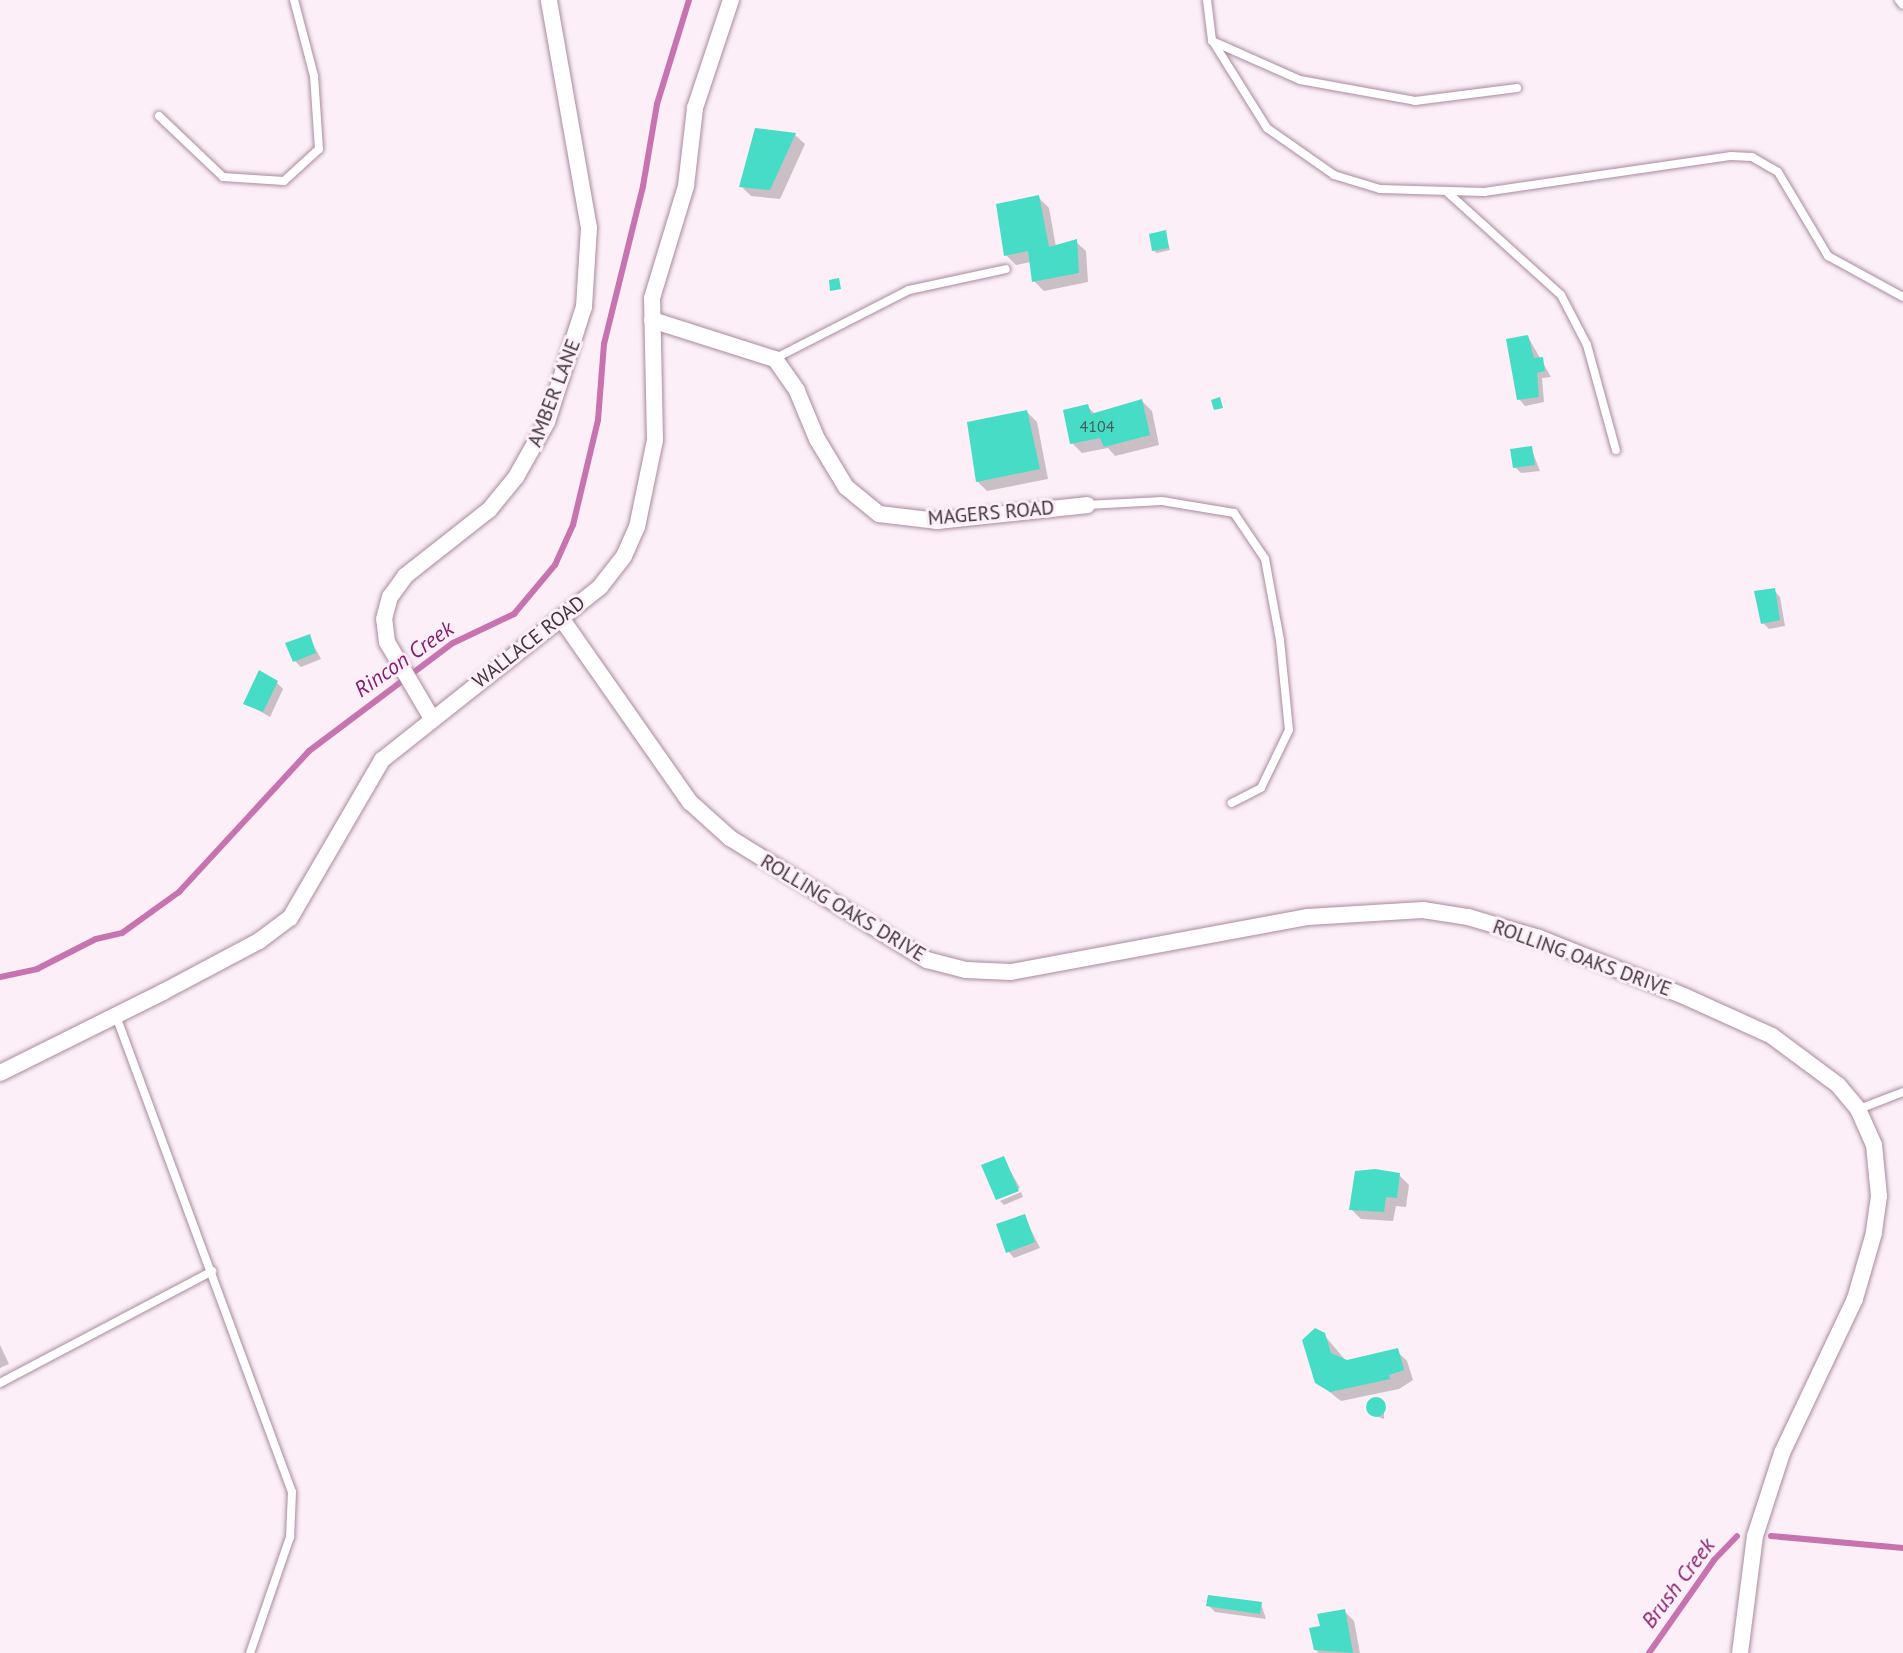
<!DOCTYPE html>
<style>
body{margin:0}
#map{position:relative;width:1903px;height:1653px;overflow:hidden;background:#fceff7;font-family:"PT Sans",sans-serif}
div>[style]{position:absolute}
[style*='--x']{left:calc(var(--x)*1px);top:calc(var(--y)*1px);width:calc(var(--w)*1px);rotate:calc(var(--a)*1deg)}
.shadow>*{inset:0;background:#0003}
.stream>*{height:6px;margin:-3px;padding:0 3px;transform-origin:3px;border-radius:3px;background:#c773af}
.building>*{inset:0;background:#47dcc5}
.round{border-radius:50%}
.roads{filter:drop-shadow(0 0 2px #a98a9f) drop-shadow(0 0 2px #a98a9f)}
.lane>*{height:8px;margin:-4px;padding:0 4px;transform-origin:4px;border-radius:4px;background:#fff}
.street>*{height:16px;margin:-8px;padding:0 8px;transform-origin:8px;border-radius:8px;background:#fff}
span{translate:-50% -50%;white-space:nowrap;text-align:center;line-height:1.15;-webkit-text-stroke:6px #fceff7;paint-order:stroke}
.number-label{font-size:16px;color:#425e5e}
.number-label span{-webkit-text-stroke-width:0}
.street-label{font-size:20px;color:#41343c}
.water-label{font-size:22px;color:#83206d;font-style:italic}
</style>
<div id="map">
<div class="shadow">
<i style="clip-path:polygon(795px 135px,805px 144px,780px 199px,751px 196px,741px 186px)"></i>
<i style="clip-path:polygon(1039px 198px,1049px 208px,1056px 247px,1076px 242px,1086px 251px,1088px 282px,1044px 291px,1034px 281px,1031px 262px,1016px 265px,1006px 255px)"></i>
<i style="clip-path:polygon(1165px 233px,1170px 250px,1157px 253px,1154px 251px)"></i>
<i style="clip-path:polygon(1528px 337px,1551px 377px,1542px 378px,1544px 402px,1525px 406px,1519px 399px)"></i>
<i style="clip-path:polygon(1142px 401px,1152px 411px,1159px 445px,1115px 456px,1108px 448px,1082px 453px,1072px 443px,1087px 406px,1096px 415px)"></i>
<i style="clip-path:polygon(1027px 412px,1037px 422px,1048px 479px,987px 491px,977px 481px)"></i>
<i style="clip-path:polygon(1531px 448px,1540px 471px,1521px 473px,1515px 467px)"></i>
<i style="clip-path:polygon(1774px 590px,1780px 597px,1785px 626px,1769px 629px,1763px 623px)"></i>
<i style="clip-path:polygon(309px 637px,321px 659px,301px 667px,295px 661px)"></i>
<i style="clip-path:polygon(276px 682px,283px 689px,270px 717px,246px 703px)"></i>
<i style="clip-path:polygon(1003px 1158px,1020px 1188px,998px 1197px)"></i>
<i style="clip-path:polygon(1399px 1175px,1409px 1185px,1406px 1207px,1396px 1206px,1393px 1221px,1361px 1219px,1351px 1209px)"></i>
<i style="clip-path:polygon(1021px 1192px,1023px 1197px,1004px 1205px,1000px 1201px)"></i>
<i style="clip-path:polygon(1024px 1216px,1040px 1248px,1014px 1258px,1008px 1251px)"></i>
<i style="clip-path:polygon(1324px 1335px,1347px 1362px,1397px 1351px,1407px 1361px,1413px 1380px,1399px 1389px,1341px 1401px,1317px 1382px)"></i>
<i style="clip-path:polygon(0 1345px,9px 1364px,0 1368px)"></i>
<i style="clip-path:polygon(1371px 1400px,1384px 1403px,1384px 1419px,1372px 1415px)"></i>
<i style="clip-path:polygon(1261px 1604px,1266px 1619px,1215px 1612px,1208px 1605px)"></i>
<i style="clip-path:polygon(1344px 1611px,1354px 1621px,1360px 1653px,1319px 1653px,1315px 1649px)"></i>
</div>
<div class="stream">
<i style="--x:0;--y:977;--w:38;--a:-12"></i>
<i style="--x:37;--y:969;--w:66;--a:-27"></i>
<i style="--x:96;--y:939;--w:27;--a:-13"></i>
<i style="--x:122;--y:933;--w:70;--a:-35.7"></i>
<i style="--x:179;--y:892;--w:192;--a:-47.3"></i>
<i style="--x:309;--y:751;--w:180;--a:-36.9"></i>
<i style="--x:453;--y:643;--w:68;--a:-25.4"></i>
<i style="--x:514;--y:614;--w:64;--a:-50.1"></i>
<i style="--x:555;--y:565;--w:44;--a:-65.8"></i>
<i style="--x:573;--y:525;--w:108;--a:-76.6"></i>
<i style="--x:598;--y:420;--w:76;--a:-85.5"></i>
<i style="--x:604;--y:344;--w:163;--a:-76.1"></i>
<i style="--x:643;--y:186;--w:83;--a:-80.3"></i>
<i style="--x:657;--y:104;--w:109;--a:-72.9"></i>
<i style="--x:1771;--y:1536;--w:133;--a:5.2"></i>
<i style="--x:1649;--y:1653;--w:113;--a:-55"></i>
<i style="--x:1714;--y:1560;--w:33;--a:-46"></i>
</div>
<div class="building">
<i style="clip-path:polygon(755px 128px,796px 133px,770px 190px,739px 187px)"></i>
<i style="clip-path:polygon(1039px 195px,1049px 247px,1077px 239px,1079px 273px,1032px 282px,1028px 251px,1004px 256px,996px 204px)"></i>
<i style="clip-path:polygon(1166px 230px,1169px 248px,1152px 251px,1149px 234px)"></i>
<i style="clip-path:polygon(839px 278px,841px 289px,830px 291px,829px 280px)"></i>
<i style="clip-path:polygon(1528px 335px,1534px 358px,1543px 357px,1545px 371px,1537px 373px,1539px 397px,1517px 400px,1506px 339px)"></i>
<i style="clip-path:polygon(1220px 397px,1223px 408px,1214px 410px,1211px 400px)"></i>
<i style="clip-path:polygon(1142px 399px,1150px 435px,1104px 447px,1100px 438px,1070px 444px,1063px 410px,1088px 404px,1091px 414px)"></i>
<i style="clip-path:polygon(1027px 410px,1040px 469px,976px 482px,967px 422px)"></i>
<i style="clip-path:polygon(1532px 446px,1535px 465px,1513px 468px,1510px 449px)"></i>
<i style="clip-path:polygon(1775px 588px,1780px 620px,1761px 624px,1754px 591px)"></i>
<i style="clip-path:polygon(310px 634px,316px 653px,293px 662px,285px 643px)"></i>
<i style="clip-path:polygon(259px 670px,278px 681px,263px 712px,243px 704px)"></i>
<i style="clip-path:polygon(1004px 1156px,1019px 1191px,996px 1200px,981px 1165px)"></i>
<i style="clip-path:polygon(1375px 1169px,1400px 1173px,1397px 1198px,1386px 1197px,1384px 1212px,1349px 1210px,1355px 1171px)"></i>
<i style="clip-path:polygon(1025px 1214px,1035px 1242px,1006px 1253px,996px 1224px)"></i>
<i style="clip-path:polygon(1315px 1328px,1325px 1333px,1331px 1353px,1347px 1360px,1398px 1348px,1404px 1370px,1389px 1375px,1390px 1379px,1330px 1392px,1315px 1383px,1302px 1340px)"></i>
<i class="round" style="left:1366px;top:1397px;width:20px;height:20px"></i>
<i style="clip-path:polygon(1208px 1595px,1262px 1602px,1260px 1614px,1206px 1606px)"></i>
<i style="clip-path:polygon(1345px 1609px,1353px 1653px,1314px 1650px,1309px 1628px,1320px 1626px,1317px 1614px)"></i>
</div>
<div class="roads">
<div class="lane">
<i style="--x:1207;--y:0;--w:40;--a:82.9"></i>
<i style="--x:1212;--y:40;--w:104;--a:58"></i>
<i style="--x:1267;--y:128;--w:82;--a:35"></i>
<i style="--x:1334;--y:175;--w:48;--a:16.9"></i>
<i style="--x:1380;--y:189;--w:104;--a:1.7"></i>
<i style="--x:1484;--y:192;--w:250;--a:-8.3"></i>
<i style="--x:1731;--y:156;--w:21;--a:3"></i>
<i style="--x:1752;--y:157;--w:30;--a:30"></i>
<i style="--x:1778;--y:172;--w:98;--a:59.2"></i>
<i style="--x:1828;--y:256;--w:85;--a:28.7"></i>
<i style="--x:1899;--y:0;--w:6;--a:51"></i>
<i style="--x:1212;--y:41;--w:96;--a:23.9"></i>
<i style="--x:1300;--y:80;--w:117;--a:10.3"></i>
<i style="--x:1415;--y:101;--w:103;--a:-7.3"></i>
<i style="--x:159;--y:116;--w:88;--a:43.6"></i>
<i style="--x:223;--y:177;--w:61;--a:3.8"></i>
<i style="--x:284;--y:181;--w:47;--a:-42.4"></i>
<i style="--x:319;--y:149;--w:73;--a:-93.9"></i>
<i style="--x:314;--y:76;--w:79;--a:-104.7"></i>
<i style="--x:1446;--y:191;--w:155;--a:42.1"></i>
<i style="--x:1561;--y:295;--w:56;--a:62.5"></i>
<i style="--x:1587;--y:345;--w:109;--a:74.6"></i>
<i style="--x:776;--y:358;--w:149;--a:-27.1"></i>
<i style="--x:909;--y:290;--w:99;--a:-12.2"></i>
<i style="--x:1087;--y:505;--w:75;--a:-3.1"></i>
<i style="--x:1162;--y:501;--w:73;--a:9.5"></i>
<i style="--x:1234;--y:513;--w:55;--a:56"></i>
<i style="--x:1265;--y:559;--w:82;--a:79.5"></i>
<i style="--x:1280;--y:640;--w:90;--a:84.3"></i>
<i style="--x:1289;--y:730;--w:64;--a:115.8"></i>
<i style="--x:1261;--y:788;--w:33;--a:153"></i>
<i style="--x:116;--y:1016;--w:507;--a:69.71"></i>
<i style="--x:292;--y:1492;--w:45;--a:92.5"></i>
<i style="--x:290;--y:1537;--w:123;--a:109"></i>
<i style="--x:1859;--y:1109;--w:47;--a:-21.1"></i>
<i style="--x:0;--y:1383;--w:240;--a:-27.8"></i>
</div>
<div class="street">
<i style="--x:652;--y:320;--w:129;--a:17.6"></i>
<i style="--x:775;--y:359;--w:39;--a:55"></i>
<i style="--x:797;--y:391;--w:52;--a:67.4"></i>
<i style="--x:817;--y:439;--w:56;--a:58.9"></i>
<i style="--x:846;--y:487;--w:43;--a:39.3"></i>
<i style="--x:879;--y:514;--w:59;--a:6.8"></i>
<i style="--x:938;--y:521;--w:150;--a:-6.1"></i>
<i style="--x:561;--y:618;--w:225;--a:55"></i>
<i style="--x:690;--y:802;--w:54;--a:42"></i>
<i style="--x:730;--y:838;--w:232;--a:31.8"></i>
<i style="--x:927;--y:960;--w:40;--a:14.4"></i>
<i style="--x:966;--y:970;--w:45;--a:2.5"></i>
<i style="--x:1011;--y:972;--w:302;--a:-10.5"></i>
<i style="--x:1308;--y:917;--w:115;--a:-3.5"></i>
<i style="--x:1423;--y:910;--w:46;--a:8.8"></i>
<i style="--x:1468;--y:917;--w:74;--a:16.5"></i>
<i style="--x:1539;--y:938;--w:156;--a:21.8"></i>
<i style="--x:1684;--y:996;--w:97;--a:24.4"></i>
<i style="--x:1772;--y:1036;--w:82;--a:36.6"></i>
<i style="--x:1838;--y:1085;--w:31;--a:50"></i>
<i style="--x:1858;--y:1109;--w:39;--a:66"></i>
<i style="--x:1874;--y:1145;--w:51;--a:84.4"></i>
<i style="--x:1879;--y:1196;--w:37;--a:98"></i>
<i style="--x:1874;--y:1233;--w:69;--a:106.1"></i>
<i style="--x:1855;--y:1299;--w:170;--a:115.4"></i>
<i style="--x:1782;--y:1453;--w:87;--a:108"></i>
<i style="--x:1755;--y:1536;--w:118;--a:97.3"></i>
<i style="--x:431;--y:717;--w:87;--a:-120.4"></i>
<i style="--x:387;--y:642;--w:23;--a:-97"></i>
<i style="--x:384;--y:619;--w:23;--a:-75"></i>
<i style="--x:390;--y:597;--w:26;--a:-54"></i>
<i style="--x:405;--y:576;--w:107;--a:-38.2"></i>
<i style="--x:489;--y:510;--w:43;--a:-50.7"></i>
<i style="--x:516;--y:477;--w:63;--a:-60.6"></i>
<i style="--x:547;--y:422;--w:121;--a:-72.2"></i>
<i style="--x:584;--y:307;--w:79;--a:-86.4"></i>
<i style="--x:589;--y:228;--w:231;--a:-100"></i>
<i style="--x:0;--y:1073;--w:182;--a:-26.4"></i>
<i style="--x:163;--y:992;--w:109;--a:-28"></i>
<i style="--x:259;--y:941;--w:39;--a:-37"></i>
<i style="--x:290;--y:918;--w:183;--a:-59.8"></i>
<i style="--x:382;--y:760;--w:278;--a:-38.4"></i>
<i style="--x:600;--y:587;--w:39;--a:-52"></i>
<i style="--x:624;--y:556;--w:32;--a:-66"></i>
<i style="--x:637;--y:527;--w:89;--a:-78.3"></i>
<i style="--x:655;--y:440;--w:142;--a:-91.2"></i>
<i style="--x:652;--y:298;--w:117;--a:-73.1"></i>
<i style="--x:686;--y:186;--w:79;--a:-83.4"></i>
<i style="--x:695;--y:108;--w:114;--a:-71.6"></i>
</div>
</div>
<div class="number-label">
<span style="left:1097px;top:426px">4104</span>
</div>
<div class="street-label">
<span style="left:554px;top:393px;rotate:-69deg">AMBER LANE</span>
<span style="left:991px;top:513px;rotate:-5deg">MAGERS ROAD</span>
<span style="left:529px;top:642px;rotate:-38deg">WALLACE ROAD</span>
<span style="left:843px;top:908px;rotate:31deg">ROLLING OAKS DRIVE</span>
<span style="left:1582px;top:958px;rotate:20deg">ROLLING OAKS DRIVE</span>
</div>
<div class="water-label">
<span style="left:404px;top:659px;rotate:-35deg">Rincon Creek</span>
<span style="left:1678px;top:1583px;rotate:-53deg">Brush Creek</span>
</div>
</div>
